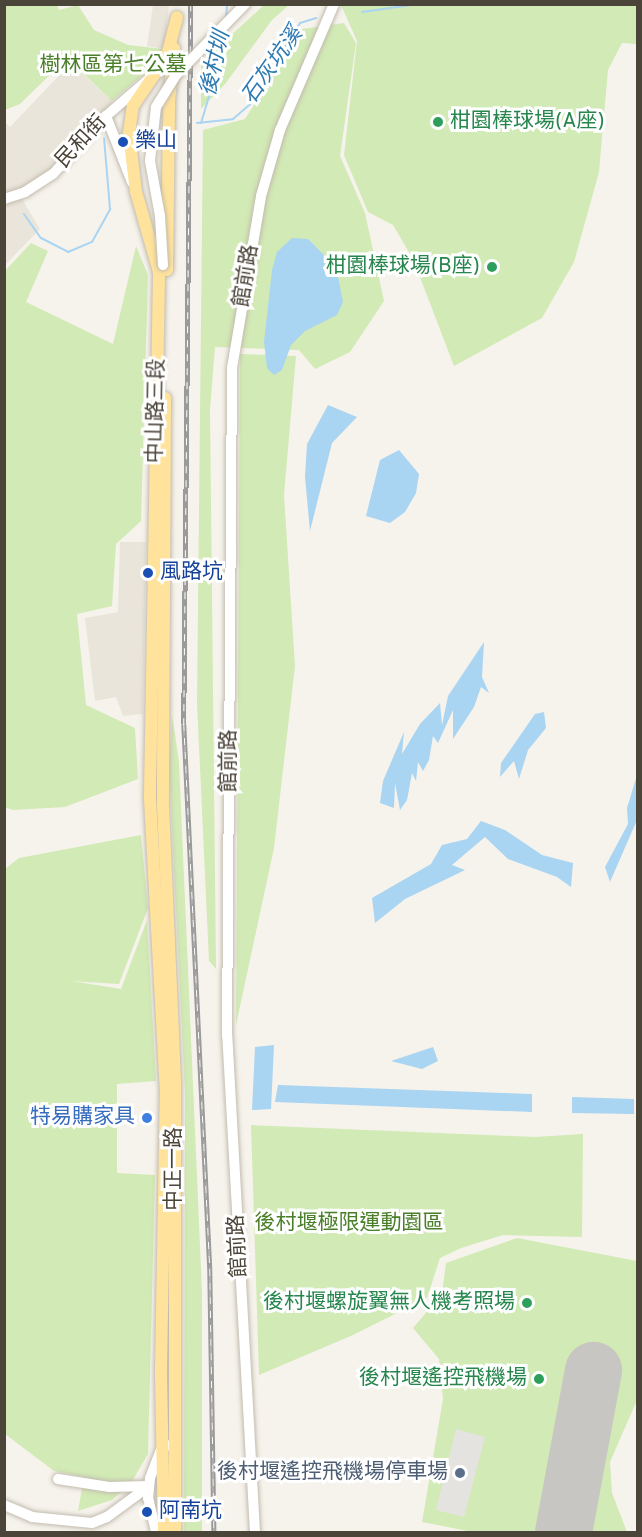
<!DOCTYPE html>
<meta charset="utf-8">
<style>
body{margin:0}
#map{position:relative;width:642px;height:1537px;overflow:hidden;background:#f6f3ec;font-family:Overpass,"Noto Sans TC",sans-serif}
div>[style]{position:absolute}
[style*='--x']{left:calc(var(--x)*1px);top:calc(var(--y)*1px);width:calc(var(--w)*1px);rotate:calc(var(--a)*1deg)}
.residential>*{inset:0;background:#eae5da}
.green>*{inset:0;background:#d2eab5}
.parking>*{inset:0;background:#e5e3e0}
.water>*{inset:0;background:#a9d4f2}
.stream>*{height:2px;margin:-1px;padding:0 1px;transform-origin:1px;border-radius:1px;background:#a9d4f2}
.runway>*{height:57px;margin:-28.5px;padding:0 28.5px;transform-origin:28.5px;border-radius:28.5px;background:#c8c6c3}
.roads{filter:drop-shadow(0 0 2px #c2bbae) drop-shadow(0 0 2px #c2bbae)}
.minor>*{height:10px;margin:-5px;padding:0 5px;transform-origin:5px;border-radius:5px;background:#fff}
.major>*{height:12px;margin:-6px;padding:0 6px;transform-origin:6px;border-radius:6px;background:#ffe39c}
.rail>*{height:4.5px;margin-top:-2.25px;transform-origin:0;background:repeating-linear-gradient(90deg,#fff 0 7px,#9a9a9a 0 14px);box-sizing:border-box;border-block:2px solid #9a9a9a}
.bridges{filter:drop-shadow(0 0 2px #c2bbae) drop-shadow(0 0 2px #c2bbae)}
.minor-bridge>*{height:10px;margin:-5px;padding:0 5px;transform-origin:5px;border-radius:5px;background:#fff}
.dots>*{width:16px;height:16px;translate:-50% -50%;box-sizing:border-box;border:3px solid #fff;border-radius:50%}
span{translate:-50% -50%;white-space:nowrap;text-align:center;line-height:1.15;-webkit-text-stroke:6px #fff;paint-order:stroke}
.park-label{font-size:21px;color:#4a7f2a}
.leisure-label{font-size:21px;color:#27864d}
.left{translate:0 -50%;text-align:left}
.right{translate:-100% -50%;text-align:right}
.street-label{font-size:21px;color:#4b4439}
.transit-label{font-size:21px;color:#164399}
.shop-label{font-size:21px;color:#366cbe}
.service-label{font-size:21px;color:#4e5e75}
.water-label{font-size:22px;color:#2e7ab2;font-style:italic}
.frame{position:absolute;inset:0;border:6px solid #4b4439;pointer-events:none}
</style>
<div id="map">
<div class="residential">
<i style="clip-path:polygon(153px 5px,169px 5px,164px 49px,147px 46px)"></i>
<i style="clip-path:polygon(71px 63px,112px 101px,102px 126px,22px 199px,40px 229px,5px 265px,5px 122px,10px 127px)"></i>
<i style="clip-path:polygon(120px 542px,146px 542px,143px 714px,123px 716px,116px 697px,95px 701px,85px 618px,118px 612px)"></i>
</div>
<div class="green">
<i style="clip-path:polygon(5px 5px,57px 5px,59px 10px,78px 5px,94px 30px,128px 45px,164px 49px,151px 68px,112px 101px,67px 58px,20px 104px,5px 110px)"></i>
<i style="clip-path:polygon(264px 5px,289px 5px,272px 20px,225px 84px,201px 109px,201px 63px)"></i>
<i style="clip-path:polygon(341px 5px,637px 5px,637px 44px,622px 43px,608px 70px,599px 172px,574px 262px,542px 318px,454px 366px,413px 259px,393px 225px,368px 212px,344px 155px,357px 41px)"></i>
<i style="clip-path:polygon(344px 23px,356px 43px,340px 156px,365px 213px,384px 301px,350px 352px,315px 369px,299px 350px,215px 347px,210px 409px,216px 969px,209px 961px,197px 703px,203px 130px,245px 119px,302px 29px)"></i>
<i style="clip-path:polygon(31px 243px,48px 251px,26px 302px,113px 344px,136px 246px,148px 275px,141px 521px,116px 544px,112px 606px,77px 614px,86px 705px,135px 728px,138px 779px,65px 807px,13px 810px,4px 807px,4px 272px)"></i>
<i style="clip-path:polygon(240px 354px,296px 356px,284px 495px,295px 666px,274px 848px,236px 1025px)"></i>
<i style="clip-path:polygon(172px 714px,179px 762px,202px 1292px,202px 1532px,184px 1532px,185px 1093px,169px 767px)"></i>
<i style="clip-path:polygon(141px 835px,148px 908px,119px 984px,71px 981px,121px 989px,147px 920px,156px 1081px,117px 1084px,117px 1173px,155px 1175px,148px 1454px,131px 1483px,112px 1500px,78px 1511px,84px 1477px,54px 1471px,5px 1434px,5px 869px,19px 858px)"></i>
<i style="clip-path:polygon(251px 1125px,535px 1137px,583px 1134px,582px 1237px,503px 1235px,461px 1248px,440px 1258px,427px 1298px,353px 1335px,259px 1375px)"></i>
<i style="clip-path:polygon(517px 1238px,637px 1261px,637px 1400px,610px 1462px,612px 1493px,627px 1532px,473px 1532px,422px 1522px,443px 1399px,439px 1359px,413px 1328px,442px 1294px,446px 1263px)"></i>
</div>
<div class="parking">
<i style="clip-path:polygon(456px 1429px,485px 1437px,464px 1517px,436px 1510px)"></i>
</div>
<div class="water">
<i style="clip-path:polygon(292px 238px,308px 239px,336px 267px,343px 302px,337px 315px,305px 331px,291px 345px,282px 370px,274px 375px,267px 368px,264px 342px,272px 270px,277px 252px)"></i>
<i style="clip-path:polygon(328px 405px,357px 417px,332px 443px,310px 531px,305px 477px,307px 444px)"></i>
<i style="clip-path:polygon(399px 450px,419px 474px,416px 493px,405px 512px,390px 523px,366px 516px,380px 460px)"></i>
<i style="clip-path:polygon(484px 642px,482px 677px,489px 693px,481px 687px,474px 707px,453px 739px,453px 710px,438px 743px,433px 736px,429px 760px,423px 771px,418px 762px,416px 781px,412px 773px,407px 800px,400px 810px,395px 783px,394px 808px,380px 803px,383px 781px,404px 732px,402px 754px,420px 724px,440px 703px,442px 725px,448px 696px)"></i>
<i style="clip-path:polygon(544px 712px,546px 728px,528px 750px,519px 779px,514px 761px,500px 777px,501px 763px,535px 714px)"></i>
<i style="clip-path:polygon(637px 775px,637px 820px,610px 882px,605px 867px,628px 824px,627px 808px)"></i>
<i style="clip-path:polygon(481px 821px,505px 830px,542px 855px,573px 863px,571px 887px,557px 877px,508px 859px,485px 837px,452px 865px,465px 870px,405px 899px,375px 923px,372px 898px,431px 864px,442px 845px,467px 839px)"></i>
<i style="clip-path:polygon(274px 1045px,271px 1109px,252px 1110px,255px 1047px)"></i>
<i style="clip-path:polygon(433px 1047px,438px 1061px,422px 1069px,391px 1061px)"></i>
<i style="clip-path:polygon(278px 1085px,532px 1094px,532px 1112px,275px 1102px)"></i>
<i style="clip-path:polygon(572px 1097px,634px 1099px,634px 1114px,572px 1113px)"></i>
</div>
<div class="stream">
<i style="--x:362;--y:12;--w:57;--a:-8.1"></i>
<i style="--x:226;--y:19;--w:15;--a:-86"></i>
<i style="--x:197;--y:123;--w:36;--a:-6"></i>
<i style="--x:233;--y:119;--w:23;--a:-41"></i>
<i style="--x:250;--y:104;--w:95;--a:-58.3"></i>
<i style="--x:300;--y:23;--w:17;--a:-17"></i>
<i style="--x:201;--y:123;--w:79;--a:-73.2"></i>
<i style="--x:224;--y:47;--w:17;--a:-87"></i>
<i style="--x:24;--y:214;--w:29;--a:55"></i>
<i style="--x:41;--y:238;--w:30;--a:27"></i>
<i style="--x:68;--y:252;--w:26;--a:-23"></i>
<i style="--x:92;--y:242;--w:38;--a:-61"></i>
<i style="--x:110;--y:209;--w:71;--a:-94.8"></i>
</div>
<div class="runway">
<i style="--x:563;--y:1532;--w:165;--a:-79.5"></i>
</div>
<div class="roads">
<div class="minor">
<i style="--x:106;--y:116;--w:71;--a:68.5"></i>
<i style="--x:4;--y:199;--w:22;--a:-18"></i>
<i style="--x:25;--y:192;--w:33;--a:-33"></i>
<i style="--x:53;--y:174;--w:79;--a:-47.6"></i>
<i style="--x:106;--y:116;--w:57;--a:-40.7"></i>
<i style="--x:58;--y:1479;--w:52;--a:8.9"></i>
<i style="--x:109;--y:1487;--w:40;--a:-1.4"></i>
<i style="--x:4;--y:1505;--w:30;--a:23"></i>
<i style="--x:32;--y:1517;--w:60;--a:5.7"></i>
<i style="--x:92;--y:1523;--w:16;--a:-22"></i>
<i style="--x:107;--y:1517;--w:52;--a:-36.4"></i>
<i style="--x:156;--y:1532;--w:35;--a:-103"></i>
<i style="--x:148;--y:1498;--w:20;--a:-84"></i>
<i style="--x:150;--y:1478;--w:34;--a:-69"></i>
<i style="--x:162;--y:1446;--w:12;--a:-5"></i>
<i style="--x:255;--y:1532;--w:497;--a:-93.2"></i>
<i style="--x:227;--y:1036;--w:668;--a:-89.57"></i>
<i style="--x:232;--y:368;--w:174;--a:-80.4"></i>
<i style="--x:261;--y:196;--w:69;--a:-73.9"></i>
<i style="--x:280;--y:130;--w:137;--a:-66.8"></i>
</div>
<div class="major">
<i style="--x:167;--y:270;--w:168;--a:-89.3"></i>
<i style="--x:169;--y:102;--w:54;--a:-84.7"></i>
<i style="--x:165;--y:398;--w:408;--a:90.3"></i>
<i style="--x:163;--y:806;--w:277;--a:87.5"></i>
<i style="--x:175;--y:1083;--w:449;--a:90"></i>
<i style="--x:164;--y:1532;--w:163;--a:-91.1"></i>
<i style="--x:161;--y:1369;--w:275;--a:-89"></i>
<i style="--x:166;--y:1094;--w:300;--a:-93.1"></i>
<i style="--x:150;--y:794;--w:522;--a:-89.01"></i>
<i style="--x:159;--y:272;--w:83;--a:-106"></i>
<i style="--x:136;--y:192;--w:59;--a:-96.8"></i>
<i style="--x:129;--y:133;--w:27;--a:-82"></i>
<i style="--x:133;--y:106;--w:60;--a:-55.8"></i>
<i style="--x:167;--y:56;--w:40;--a:-75.6"></i>
</div>
</div>
<div class="rail">
<i style="--x:191;--y:4;--w:720;--a:90.56"></i>
<i style="--x:184;--y:724;--w:546;--a:87.27"></i>
<i style="--x:210;--y:1269;--w:263;--a:89.1"></i>
</div>
<div class="bridges">
<div class="minor-bridge">
<i style="--x:163;--y:265;--w:49;--a:-93.5"></i>
<i style="--x:160;--y:216;--w:56;--a:-100.3"></i>
<i style="--x:150;--y:161;--w:54;--a:-83.7"></i>
<i style="--x:156;--y:107;--w:39;--a:-58"></i>
<i style="--x:177;--y:74;--w:98;--a:-45.8"></i>
</div>
</div>
<div class="dots">
<i style="left:438px;top:122px;background:#2e9e5b"></i>
<i style="left:123px;top:142px;background:#1a4fb4"></i>
<i style="left:492px;top:267px;background:#2e9e5b"></i>
<i style="left:148px;top:573px;background:#1a4fb4"></i>
<i style="left:147px;top:1118px;background:#3f7fe0"></i>
<i style="left:527px;top:1303px;background:#2e9e5b"></i>
<i style="left:539px;top:1379px;background:#2e9e5b"></i>
<i style="left:460px;top:1473px;background:#5c6f8a"></i>
<i style="left:147px;top:1512px;background:#1a4fb4"></i>
</div>
<div class="park-label">
<span style="left:113px;top:66px">樹林區第七公墓</span>
<span style="left:349px;top:1224px">後村堰極限運動園區</span>
</div>
<div class="leisure-label">
<span class="left" style="left:450px;top:122px">柑園棒球場(A座)</span>
<span class="right" style="left:480px;top:267px">柑園棒球場(B座)</span>
<span class="right" style="left:515px;top:1303px">後村堰螺旋翼無人機考照場</span>
<span class="right" style="left:527px;top:1379px">後村堰遙控飛機場</span>
</div>
<div class="street-label">
<span style="left:82px;top:142px;rotate:-47deg">民和街</span>
<span style="left:247px;top:276px;rotate:-81deg">館前路</span>
<span style="left:157px;top:411px;rotate:-89deg">中山路三段</span>
<span style="left:230px;top:761px;rotate:-90deg">館前路</span>
<span style="left:175px;top:1169px;rotate:-90deg">中正一路</span>
<span style="left:239px;top:1246px;rotate:-93deg">館前路</span>
</div>
<div class="transit-label">
<span class="left" style="left:135px;top:142px">樂山</span>
<span class="left" style="left:160px;top:573px">風路坑</span>
<span class="left" style="left:159px;top:1512px">阿南坑</span>
</div>
<div class="shop-label">
<span class="right" style="left:135px;top:1118px">特易購家具</span>
</div>
<div class="service-label">
<span class="right" style="left:448px;top:1473px">後村堰遙控飛機場停車場</span>
</div>
<div class="water-label">
<span style="left:216px;top:64px;rotate:-77deg">後村圳</span>
<span style="left:273px;top:66px;rotate:-55deg">石灰坑溪</span>
</div>
<div class="frame"></div>
</div>
